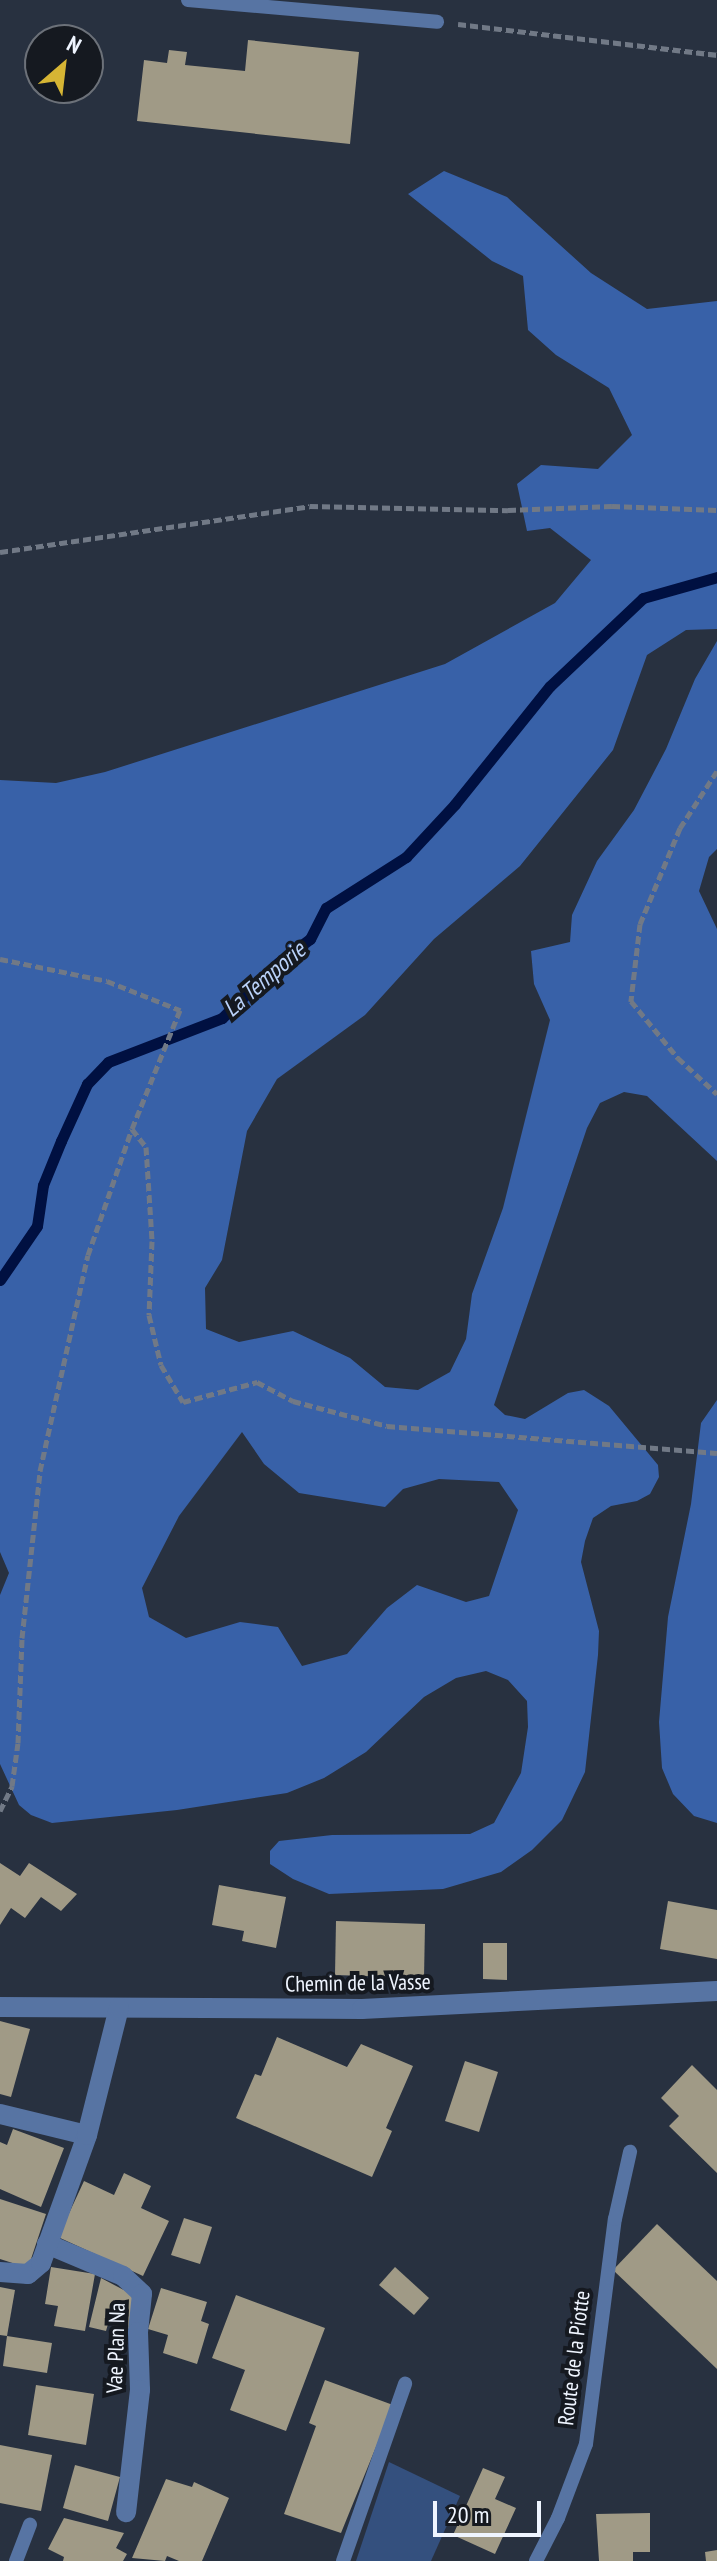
<!DOCTYPE html>
<style>
body{margin:0}
#map{position:relative;width:717px;height:2561px;overflow:hidden;background:#283140;font-family:"PT Sans Narrow",sans-serif}
div>[style]{position:absolute}
[style*='--x']{left:calc(var(--x)*1px);top:calc(var(--y)*1px);width:calc(var(--w)*1px);rotate:calc(var(--a)*1deg)}
.green>*{inset:0;background:#34507e}
.forest>*{inset:0;background:#3861a8}
.stream>*{height:11px;margin:-5.5px;padding:0 5.5px;transform-origin:5.5px;border-radius:5.5px;background:#001041}
.building>*{inset:0;background:#a09a86}
.path>*{height:5px;margin-top:-2.5px;transform-origin:0;background:repeating-linear-gradient(90deg,#717986 0 8px,transparent 0 12px)}
.service>*{height:14px;margin:-7px;padding:0 7px;transform-origin:7px;border-radius:7px;background:#5774a3}
.minor>*{height:20px;margin:-10px;padding:0 10px;transform-origin:10px;border-radius:10px;background:#5774a3}
span{translate:-50% -50%;white-space:nowrap;text-align:center;line-height:1.15;-webkit-text-stroke:8px #151920;paint-order:stroke}
.street-label{font-size:22px;color:#eff5ff}
.water-label{font-size:24px;color:#bad2f9;font-style:italic}
.north{position:absolute;left:24px;top:24px;width:80px;height:80px;box-sizing:border-box;background:#151920;border:2px solid #6c7179;border-radius:50%;rotate:28deg;font-size:22px;font-weight:700;line-height:32px;text-align:center;color:#eff5ff}
.north::after{content:'';display:block;margin:auto;width:28px;height:36px;background:#d6b534;clip-path:polygon(50% 0,100% 100%,50% 72%,0 100%)}
.scale{position:absolute;left:433px;top:2501px;width:108px;height:36px;box-sizing:border-box;border:4px solid #eff5ff;border-top:0;padding-left:10px;font-size:24px;line-height:28px;white-space:nowrap;color:#eff5ff;-webkit-text-stroke:6px #151920;paint-order:stroke}
</style>
<div id="map">
<div class="green">
<i style="clip-path:polygon(389px 2462px,460px 2496px,431px 2561px,356px 2561px)"></i>
</div>
<div class="forest">
<i style="clip-path:polygon(evenodd,444px 171px,507px 197px,591px 273px,647px 309px,717px 301px,717px 629px,686px 630px,647px 655px,613px 750px,520px 866px,434px 939px,365px 1015px,277px 1079px,247px 1131px,222px 1260px,205px 1288px,206px 1329px,239px 1342px,293px 1331px,350px 1358px,385px 1387px,418px 1390px,450px 1372px,466px 1339px,472px 1294px,503px 1208px,550px 1020px,534px 984px,531px 951px,570px 942px,572px 915px,597px 861px,634px 810px,666px 749px,695px 679px,717px 641px,717px 849px,709px 857px,699px 891px,717px 929px,717px 1161px,647px 1096px,624px 1092px,600px 1103px,587px 1128px,494px 1405px,505px 1415px,525px 1419px,568px 1393px,584px 1390px,609px 1406px,658px 1465px,659px 1477px,650px 1494px,637px 1501px,611px 1506px,593px 1518px,585px 1541px,581px 1562px,599px 1631px,598px 1655px,585px 1772px,562px 1820px,532px 1850px,501px 1872px,443px 1889px,329px 1894px,293px 1879px,270px 1864px,270px 1851px,279px 1841px,332px 1835px,470px 1834px,494px 1823px,521px 1773px,528px 1727px,527px 1701px,508px 1680px,486px 1671px,456px 1678px,424px 1697px,366px 1752px,324px 1778px,287px 1793px,177px 1810px,52px 1823px,31px 1815px,19px 1805px,0 1764px,0 1595px,9px 1573px,0 1552px,0 780px,56px 783px,105px 772px,445px 664px,555px 603px,591px 560px,550px 528px,527px 531px,517px 484px,541px 465px,598px 469px,632px 435px,609px 388px,556px 355px,528px 330px,523px 276px,492px 261px,408px 194px,444px 171px,242px 1432px,264px 1464px,299px 1493px,385px 1507px,403px 1489px,439px 1479px,499px 1482px,518px 1510px,489px 1596px,466px 1602px,417px 1585px,387px 1608px,347px 1654px,302px 1666px,278px 1627px,240px 1622px,186px 1638px,149px 1617px,142px 1588px,179px 1516px,242px 1432px)"></i>
<i style="clip-path:polygon(717px 1400px,717px 1823px,694px 1816px,673px 1794px,662px 1768px,659px 1722px,668px 1617px,691px 1504px,701px 1423px)"></i>
</div>
<div class="stream">
<i style="--x:0;--y:1280;--w:65;--a:-55.6"></i>
<i style="--x:37;--y:1226;--w:41;--a:-81.7"></i>
<i style="--x:43;--y:1185;--w:48;--a:-67.8"></i>
<i style="--x:61;--y:1141;--w:63;--a:-65.5"></i>
<i style="--x:87;--y:1084;--w:30;--a:-46"></i>
<i style="--x:108;--y:1062;--w:122;--a:-21.1"></i>
<i style="--x:222;--y:1018;--w:78;--a:-44.5"></i>
<i style="--x:278;--y:963;--w:40;--a:-37"></i>
<i style="--x:310;--y:939;--w:35;--a:-63"></i>
<i style="--x:326;--y:908;--w:95;--a:-32.5"></i>
<i style="--x:406;--y:857;--w:72;--a:-47.2"></i>
<i style="--x:455;--y:804;--w:151;--a:-51.2"></i>
<i style="--x:550;--y:686;--w:128;--a:-43.4"></i>
<i style="--x:643;--y:598;--w:77;--a:-15.8"></i>
</div>
<div class="building">
<i style="clip-path:polygon(248px 40px,359px 52px,350px 144px,137px 121px,144px 60px,167px 63px,169px 50px,187px 52px,185px 65px,245px 71px)"></i>
<i style="clip-path:polygon(0 1863px,20px 1876px,29px 1863px,77px 1894px,61px 1911px,41px 1897px,25px 1918px,11px 1908px,0 1925px)"></i>
<i style="clip-path:polygon(219px 1885px,286px 1897px,276px 1948px,242px 1941px,244px 1931px,212px 1925px)"></i>
<i style="clip-path:polygon(668px 1901px,717px 1910px,717px 1959px,660px 1949px)"></i>
<i style="clip-path:polygon(336px 1921px,425px 1924px,424px 1978px,335px 1975px)"></i>
<i style="clip-path:polygon(483px 1943px,507px 1943px,507px 1980px,483px 1979px)"></i>
<i style="clip-path:polygon(0 2021px,30px 2029px,11px 2097px,0 2094px)"></i>
<i style="clip-path:polygon(277px 2037px,347px 2067px,361px 2044px,413px 2066px,386px 2128px,392px 2131px,372px 2177px,236px 2118px,255px 2074px,261px 2076px)"></i>
<i style="clip-path:polygon(465px 2061px,498px 2072px,479px 2132px,445px 2121px)"></i>
<i style="clip-path:polygon(692px 2065px,717px 2090px,717px 2173px,669px 2126px,679px 2116px,661px 2098px)"></i>
<i style="clip-path:polygon(13px 2129px,64px 2148px,41px 2207px,0 2189px,0 2142px,7px 2145px)"></i>
<i style="clip-path:polygon(124px 2173px,151px 2186px,141px 2208px,169px 2221px,143px 2276px,58px 2237px,84px 2181px,114px 2195px)"></i>
<i style="clip-path:polygon(0 2199px,46px 2214px,28px 2268px,0 2259px)"></i>
<i style="clip-path:polygon(184px 2218px,212px 2227px,200px 2264px,171px 2255px)"></i>
<i style="clip-path:polygon(657px 2224px,717px 2281px,717px 2369px,613px 2270px)"></i>
<i style="clip-path:polygon(51px 2267px,95px 2274px,85px 2331px,54px 2326px,58px 2306px,45px 2304px)"></i>
<i style="clip-path:polygon(395px 2267px,429px 2298px,414px 2315px,379px 2285px)"></i>
<i style="clip-path:polygon(101px 2278px,137px 2297px,129px 2329px,108px 2324px,106px 2331px,89px 2327px)"></i>
<i style="clip-path:polygon(0 2287px,15px 2290px,7px 2336px,0 2335px)"></i>
<i style="clip-path:polygon(161px 2288px,207px 2302px,201px 2321px,209px 2324px,197px 2364px,163px 2353px,168px 2335px,148px 2329px)"></i>
<i style="clip-path:polygon(236px 2295px,325px 2328px,286px 2431px,230px 2410px,245px 2370px,212px 2358px)"></i>
<i style="clip-path:polygon(7px 2336px,52px 2343px,47px 2373px,3px 2366px)"></i>
<i style="clip-path:polygon(325px 2380px,393px 2405px,341px 2533px,284px 2514px,316px 2426px,309px 2423px)"></i>
<i style="clip-path:polygon(36px 2385px,94px 2394px,86px 2445px,28px 2435px)"></i>
<i style="clip-path:polygon(0 2445px,52px 2455px,41px 2511px,0 2503px)"></i>
<i style="clip-path:polygon(75px 2465px,120px 2477px,108px 2521px,63px 2508px)"></i>
<i style="clip-path:polygon(483px 2468px,505px 2477px,495px 2499px,516px 2508px,495px 2554px,453px 2535px)"></i>
<i style="clip-path:polygon(166px 2479px,192px 2487px,194px 2482px,229px 2498px,202px 2561px,179px 2561px,167px 2556px,165px 2561px,132px 2558px)"></i>
<i style="clip-path:polygon(650px 2513px,650px 2552px,633px 2552px,633px 2561px,599px 2561px,596px 2514px)"></i>
<i style="clip-path:polygon(64px 2518px,124px 2533px,116px 2548px,127px 2554px,123px 2561px,63px 2561px,64px 2557px,48px 2549px)"></i>
<i style="clip-path:polygon(717px 2550px,717px 2561px,706px 2561px,705px 2552px)"></i>
</div>
<div class="path">
<i style="--x:458;--y:24;--w:261;--a:6.8"></i>
<i style="--x:0;--y:552;--w:313;--a:-8.4"></i>
<i style="--x:310;--y:506;--w:198;--a:1.2"></i>
<i style="--x:508;--y:510;--w:104;--a:-2.2"></i>
<i style="--x:612;--y:506;--w:105;--a:2.2"></i>
<i style="--x:717;--y:771;--w:68;--a:123"></i>
<i style="--x:680;--y:828;--w:104;--a:112.6"></i>
<i style="--x:640;--y:924;--w:78;--a:96.7"></i>
<i style="--x:631;--y:1001;--w:74;--a:50.5"></i>
<i style="--x:678;--y:1058;--w:53;--a:42.7"></i>
<i style="--x:0;--y:959;--w:109;--a:11.6"></i>
<i style="--x:107;--y:981;--w:79;--a:21.7"></i>
<i style="--x:180;--y:1010;--w:128;--a:112"></i>
<i style="--x:132;--y:1129;--w:23;--a:52"></i>
<i style="--x:146;--y:1147;--w:94;--a:86.3"></i>
<i style="--x:152;--y:1241;--w:74;--a:92.3"></i>
<i style="--x:149;--y:1315;--w:51;--a:76.5"></i>
<i style="--x:161;--y:1365;--w:43;--a:59.3"></i>
<i style="--x:183;--y:1402;--w:77;--a:-15.1"></i>
<i style="--x:257;--y:1382;--w:41;--a:27.8"></i>
<i style="--x:293;--y:1401;--w:97;--a:14.9"></i>
<i style="--x:387;--y:1426;--w:331;--a:4.7"></i>
<i style="--x:0;--y:1811;--w:28;--a:-64"></i>
<i style="--x:12;--y:1786;--w:43;--a:-82.1"></i>
<i style="--x:18;--y:1743;--w:105;--a:-87.8"></i>
<i style="--x:22;--y:1638;--w:168;--a:-83.8"></i>
<i style="--x:40;--y:1471;--w:221;--a:-77.5"></i>
<i style="--x:88;--y:1255;--w:133;--a:-70.8"></i>
</div>
<div class="service">
<i style="--x:188;--y:0;--w:250;--a:5"></i>
<i style="--x:16;--y:2561;--w:39;--a:-69"></i>
<i style="--x:343;--y:2561;--w:188;--a:-70.7"></i>
<i style="--x:536;--y:2561;--w:48;--a:-62.9"></i>
<i style="--x:558;--y:2518;--w:79;--a:-69.3"></i>
<i style="--x:586;--y:2444;--w:227;--a:-82.7"></i>
<i style="--x:615;--y:2219;--w:69;--a:-77.4"></i>
</div>
<div class="minor">
<i style="--x:0;--y:2007;--w:362;--a:0.3"></i>
<i style="--x:362;--y:2009;--w:355;--a:-2.9"></i>
<i style="--x:0;--y:2114;--w:89;--a:13.6"></i>
<i style="--x:47;--y:2244;--w:82;--a:22.8"></i>
<i style="--x:123;--y:2276;--w:26;--a:43"></i>
<i style="--x:142;--y:2294;--w:38;--a:96"></i>
<i style="--x:138;--y:2332;--w:58;--a:88"></i>
<i style="--x:140;--y:2390;--w:123;--a:96.5"></i>
<i style="--x:0;--y:2272;--w:28;--a:4"></i>
<i style="--x:28;--y:2274;--w:17;--a:-40"></i>
<i style="--x:41;--y:2263;--w:136;--a:-70.2"></i>
<i style="--x:87;--y:2135;--w:131;--a:-75.9"></i>
</div>
<div class="street-label">
<span style="left:358px;top:1983px;rotate:-1deg">Chemin de la Vasse</span>
<span style="left:116px;top:2348px;rotate:-88deg">Vae Plan Na</span>
<span style="left:574px;top:2358px;rotate:-83deg">Route de la Piotte</span>
</div>
<div class="water-label">
<span style="left:264px;top:979px;rotate:-41deg">La Temporie</span>
</div>
<div class="north">N</div>
<div class="scale">20 m</div>
</div>
